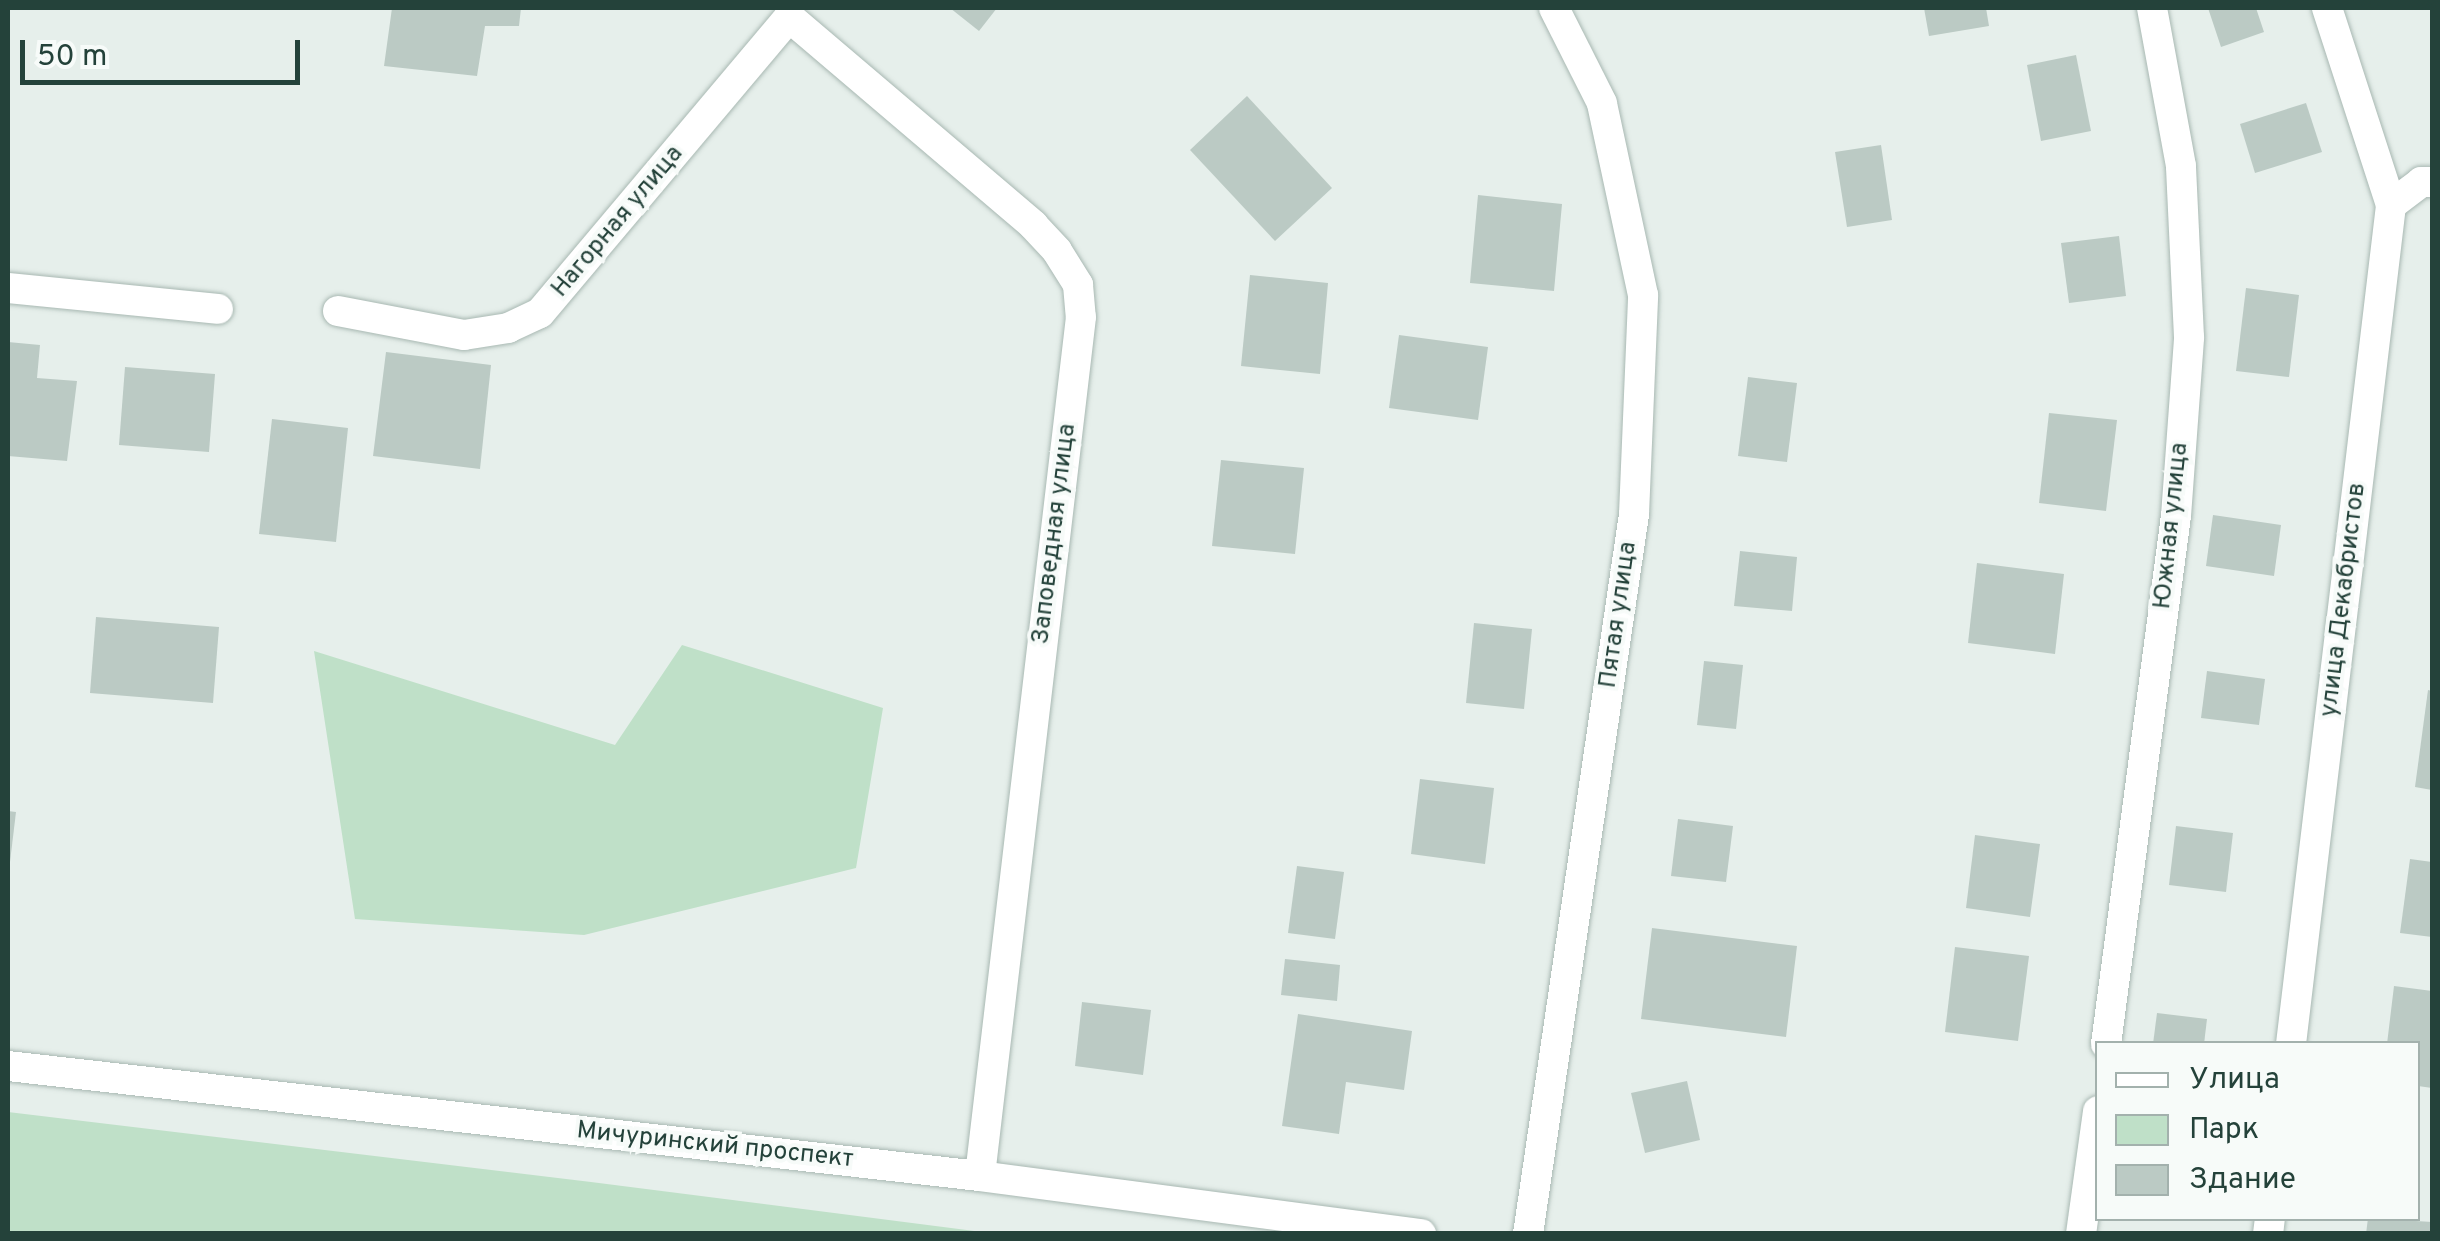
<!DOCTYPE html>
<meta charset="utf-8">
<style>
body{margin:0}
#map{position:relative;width:2440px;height:1241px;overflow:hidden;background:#e6efeb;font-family:Overpass,sans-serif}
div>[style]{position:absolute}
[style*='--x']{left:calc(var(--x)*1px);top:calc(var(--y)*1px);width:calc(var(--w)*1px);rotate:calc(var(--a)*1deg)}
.green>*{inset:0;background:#bfe0c8}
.building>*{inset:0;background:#bbcac4}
.roads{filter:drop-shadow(0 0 2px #a8b8b2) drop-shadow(0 0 2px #a8b8b2)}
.minor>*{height:30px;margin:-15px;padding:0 15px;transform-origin:15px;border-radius:15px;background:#fff}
span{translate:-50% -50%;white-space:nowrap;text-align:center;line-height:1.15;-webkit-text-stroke:8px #f7fbf9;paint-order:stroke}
.street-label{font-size:25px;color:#24423a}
.frame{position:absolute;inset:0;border:10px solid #24423a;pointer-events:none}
.legend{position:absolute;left:2095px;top:1041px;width:325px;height:180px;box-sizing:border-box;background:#f7fbf9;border:2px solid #a3b1ad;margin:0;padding:12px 18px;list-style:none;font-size:30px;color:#24423a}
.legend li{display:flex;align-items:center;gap:20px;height:50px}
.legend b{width:50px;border:2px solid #a3b1ad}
.scale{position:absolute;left:20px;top:40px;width:280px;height:45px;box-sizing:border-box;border:5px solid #24423a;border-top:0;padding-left:12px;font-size:30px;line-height:35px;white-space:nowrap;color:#24423a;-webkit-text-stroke:8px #f7fbf9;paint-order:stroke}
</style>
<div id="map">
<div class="green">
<i style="clip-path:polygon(682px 645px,883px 708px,856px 868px,584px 935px,355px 919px,314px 651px,615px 745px)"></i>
<i style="clip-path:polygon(8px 1112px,591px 1182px,990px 1233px,8px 1233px)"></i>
</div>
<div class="building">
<i style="clip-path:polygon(392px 8px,521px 8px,519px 26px,485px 26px,477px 76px,384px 66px)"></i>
<i style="clip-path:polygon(950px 8px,997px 8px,979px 31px)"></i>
<i style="clip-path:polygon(1924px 8px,1986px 8px,1989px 26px,1929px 36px)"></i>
<i style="clip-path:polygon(2208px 8px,2256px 8px,2264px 32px,2221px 47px)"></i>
<i style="clip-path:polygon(2076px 55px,2091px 131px,2041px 141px,2027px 65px)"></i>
<i style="clip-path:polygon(1247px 96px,1332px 188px,1275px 241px,1190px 150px)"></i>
<i style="clip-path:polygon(2306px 103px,2322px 152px,2255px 173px,2240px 124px)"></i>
<i style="clip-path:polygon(1881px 145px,1892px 220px,1847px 227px,1835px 152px)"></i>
<i style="clip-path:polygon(1478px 195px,1562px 204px,1554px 291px,1470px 283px)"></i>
<i style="clip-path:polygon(2119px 236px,2126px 296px,2069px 303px,2061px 243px)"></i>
<i style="clip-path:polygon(1250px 275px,1328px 283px,1320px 374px,1241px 366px)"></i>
<i style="clip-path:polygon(2246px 288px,2299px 295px,2289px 377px,2236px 371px)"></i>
<i style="clip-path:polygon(1399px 335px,1488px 347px,1478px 420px,1389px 408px)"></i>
<i style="clip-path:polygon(8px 342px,40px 345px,37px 378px,77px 381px,67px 461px,8px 456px)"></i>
<i style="clip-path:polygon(386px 352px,491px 365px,480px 469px,373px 456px)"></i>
<i style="clip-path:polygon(125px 367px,215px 374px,209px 452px,119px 445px)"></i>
<i style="clip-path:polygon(1748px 377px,1797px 383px,1787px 462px,1738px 456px)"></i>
<i style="clip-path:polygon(2049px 413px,2117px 420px,2106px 511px,2039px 503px)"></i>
<i style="clip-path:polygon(272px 419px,348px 428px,336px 542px,259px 534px)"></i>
<i style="clip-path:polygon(1221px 460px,1304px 468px,1295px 554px,1212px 546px)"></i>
<i style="clip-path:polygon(2213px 515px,2281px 525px,2274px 576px,2206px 566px)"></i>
<i style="clip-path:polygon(1740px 551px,1797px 557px,1792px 611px,1734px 606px)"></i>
<i style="clip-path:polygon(1977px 563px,2064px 574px,2055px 654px,1968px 643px)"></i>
<i style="clip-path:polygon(96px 617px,219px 627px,213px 703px,90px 693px)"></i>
<i style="clip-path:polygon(1474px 623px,1532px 629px,1524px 709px,1466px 703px)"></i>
<i style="clip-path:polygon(1704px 661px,1743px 665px,1736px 729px,1697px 725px)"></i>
<i style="clip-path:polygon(2207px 671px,2265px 679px,2259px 725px,2201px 718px)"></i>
<i style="clip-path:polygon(2428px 690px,2432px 691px,2432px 790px,2415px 787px)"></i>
<i style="clip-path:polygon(1420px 779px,1494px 788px,1485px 864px,1411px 854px)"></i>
<i style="clip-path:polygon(8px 811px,16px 812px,10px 862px,8px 862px)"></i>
<i style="clip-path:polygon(1678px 819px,1733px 826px,1726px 882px,1671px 876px)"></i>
<i style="clip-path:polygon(2176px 826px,2233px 833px,2226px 892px,2169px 885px)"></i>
<i style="clip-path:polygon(1975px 835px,2040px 844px,2030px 917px,1966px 908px)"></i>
<i style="clip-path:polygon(2410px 859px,2432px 862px,2432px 937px,2400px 933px)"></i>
<i style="clip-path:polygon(1297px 866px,1344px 872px,1335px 939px,1288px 933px)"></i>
<i style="clip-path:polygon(1652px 928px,1797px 946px,1786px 1037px,1641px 1019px)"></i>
<i style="clip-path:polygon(1955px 947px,2029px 956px,2018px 1041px,1945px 1032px)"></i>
<i style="clip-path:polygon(1285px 959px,1340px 965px,1337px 1001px,1281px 995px)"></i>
<i style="clip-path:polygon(2394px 986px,2432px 991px,2432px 1088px,2418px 1086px,2418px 1044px,2387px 1044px)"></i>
<i style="clip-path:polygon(1082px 1002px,1151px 1010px,1143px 1075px,1075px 1066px)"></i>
<i style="clip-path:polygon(2157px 1013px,2207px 1019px,2204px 1044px,2153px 1044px)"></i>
<i style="clip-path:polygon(1298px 1014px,1412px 1031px,1404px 1090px,1346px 1082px,1339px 1134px,1282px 1126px)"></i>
<i style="clip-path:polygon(1687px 1081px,1700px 1140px,1645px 1153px,1631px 1093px)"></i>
<i style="clip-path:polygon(2368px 1218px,2432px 1222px,2432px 1234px,2366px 1234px)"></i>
</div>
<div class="roads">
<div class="minor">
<i style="--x:2327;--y:8;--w:207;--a:72"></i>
<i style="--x:8;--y:288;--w:211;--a:5.7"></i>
<i style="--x:338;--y:311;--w:128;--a:10.8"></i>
<i style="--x:464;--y:335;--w:45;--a:-9"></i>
<i style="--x:508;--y:328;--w:35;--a:-25"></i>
<i style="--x:540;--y:313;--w:387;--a:-49.9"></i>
<i style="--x:789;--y:17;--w:321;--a:40.4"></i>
<i style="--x:1033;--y:225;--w:35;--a:47"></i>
<i style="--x:1057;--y:251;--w:40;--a:58"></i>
<i style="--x:1078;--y:285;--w:32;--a:85"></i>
<i style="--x:1081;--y:317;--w:865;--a:96.71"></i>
<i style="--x:2106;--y:1044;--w:533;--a:-82.45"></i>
<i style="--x:2176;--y:516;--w:179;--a:-85.8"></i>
<i style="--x:2189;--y:337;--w:171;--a:-92.7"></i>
<i style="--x:2181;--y:166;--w:161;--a:-100.4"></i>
<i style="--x:2291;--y:1044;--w:845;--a:-83.2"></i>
<i style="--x:2391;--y:205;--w:38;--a:-37"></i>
<i style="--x:2421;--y:182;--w:11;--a:0"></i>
<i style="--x:8;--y:1066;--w:978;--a:6.46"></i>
<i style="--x:980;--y:1176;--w:445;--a:7.5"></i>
<i style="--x:1528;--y:1234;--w:728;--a:-81.62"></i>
<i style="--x:1634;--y:514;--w:219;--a:-87.6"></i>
<i style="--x:1643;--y:295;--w:196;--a:-102.1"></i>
<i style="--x:1602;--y:103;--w:106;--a:-116.8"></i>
<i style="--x:2081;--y:1234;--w:124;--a:-82.1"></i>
<i style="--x:2268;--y:1234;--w:16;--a:-83"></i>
</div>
</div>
<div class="street-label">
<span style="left:618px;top:222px;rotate:-50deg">Нагорная улица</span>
<span style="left:2172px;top:526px;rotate:-84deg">Южная улица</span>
<span style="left:1055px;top:534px;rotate:-83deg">Заповедная улица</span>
<span style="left:2344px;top:600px;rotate:-83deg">улица Декабристов</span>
<span style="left:1619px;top:615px;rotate:-82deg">Пятая улица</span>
<span style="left:715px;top:1146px;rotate:6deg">Мичуринский проспект</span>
</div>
<div class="frame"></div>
<ul class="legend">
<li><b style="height:12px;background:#fff"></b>Улица</li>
<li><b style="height:28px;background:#bfe0c8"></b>Парк</li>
<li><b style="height:28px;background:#bbcac4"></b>Здание</li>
</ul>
<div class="scale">50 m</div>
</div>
